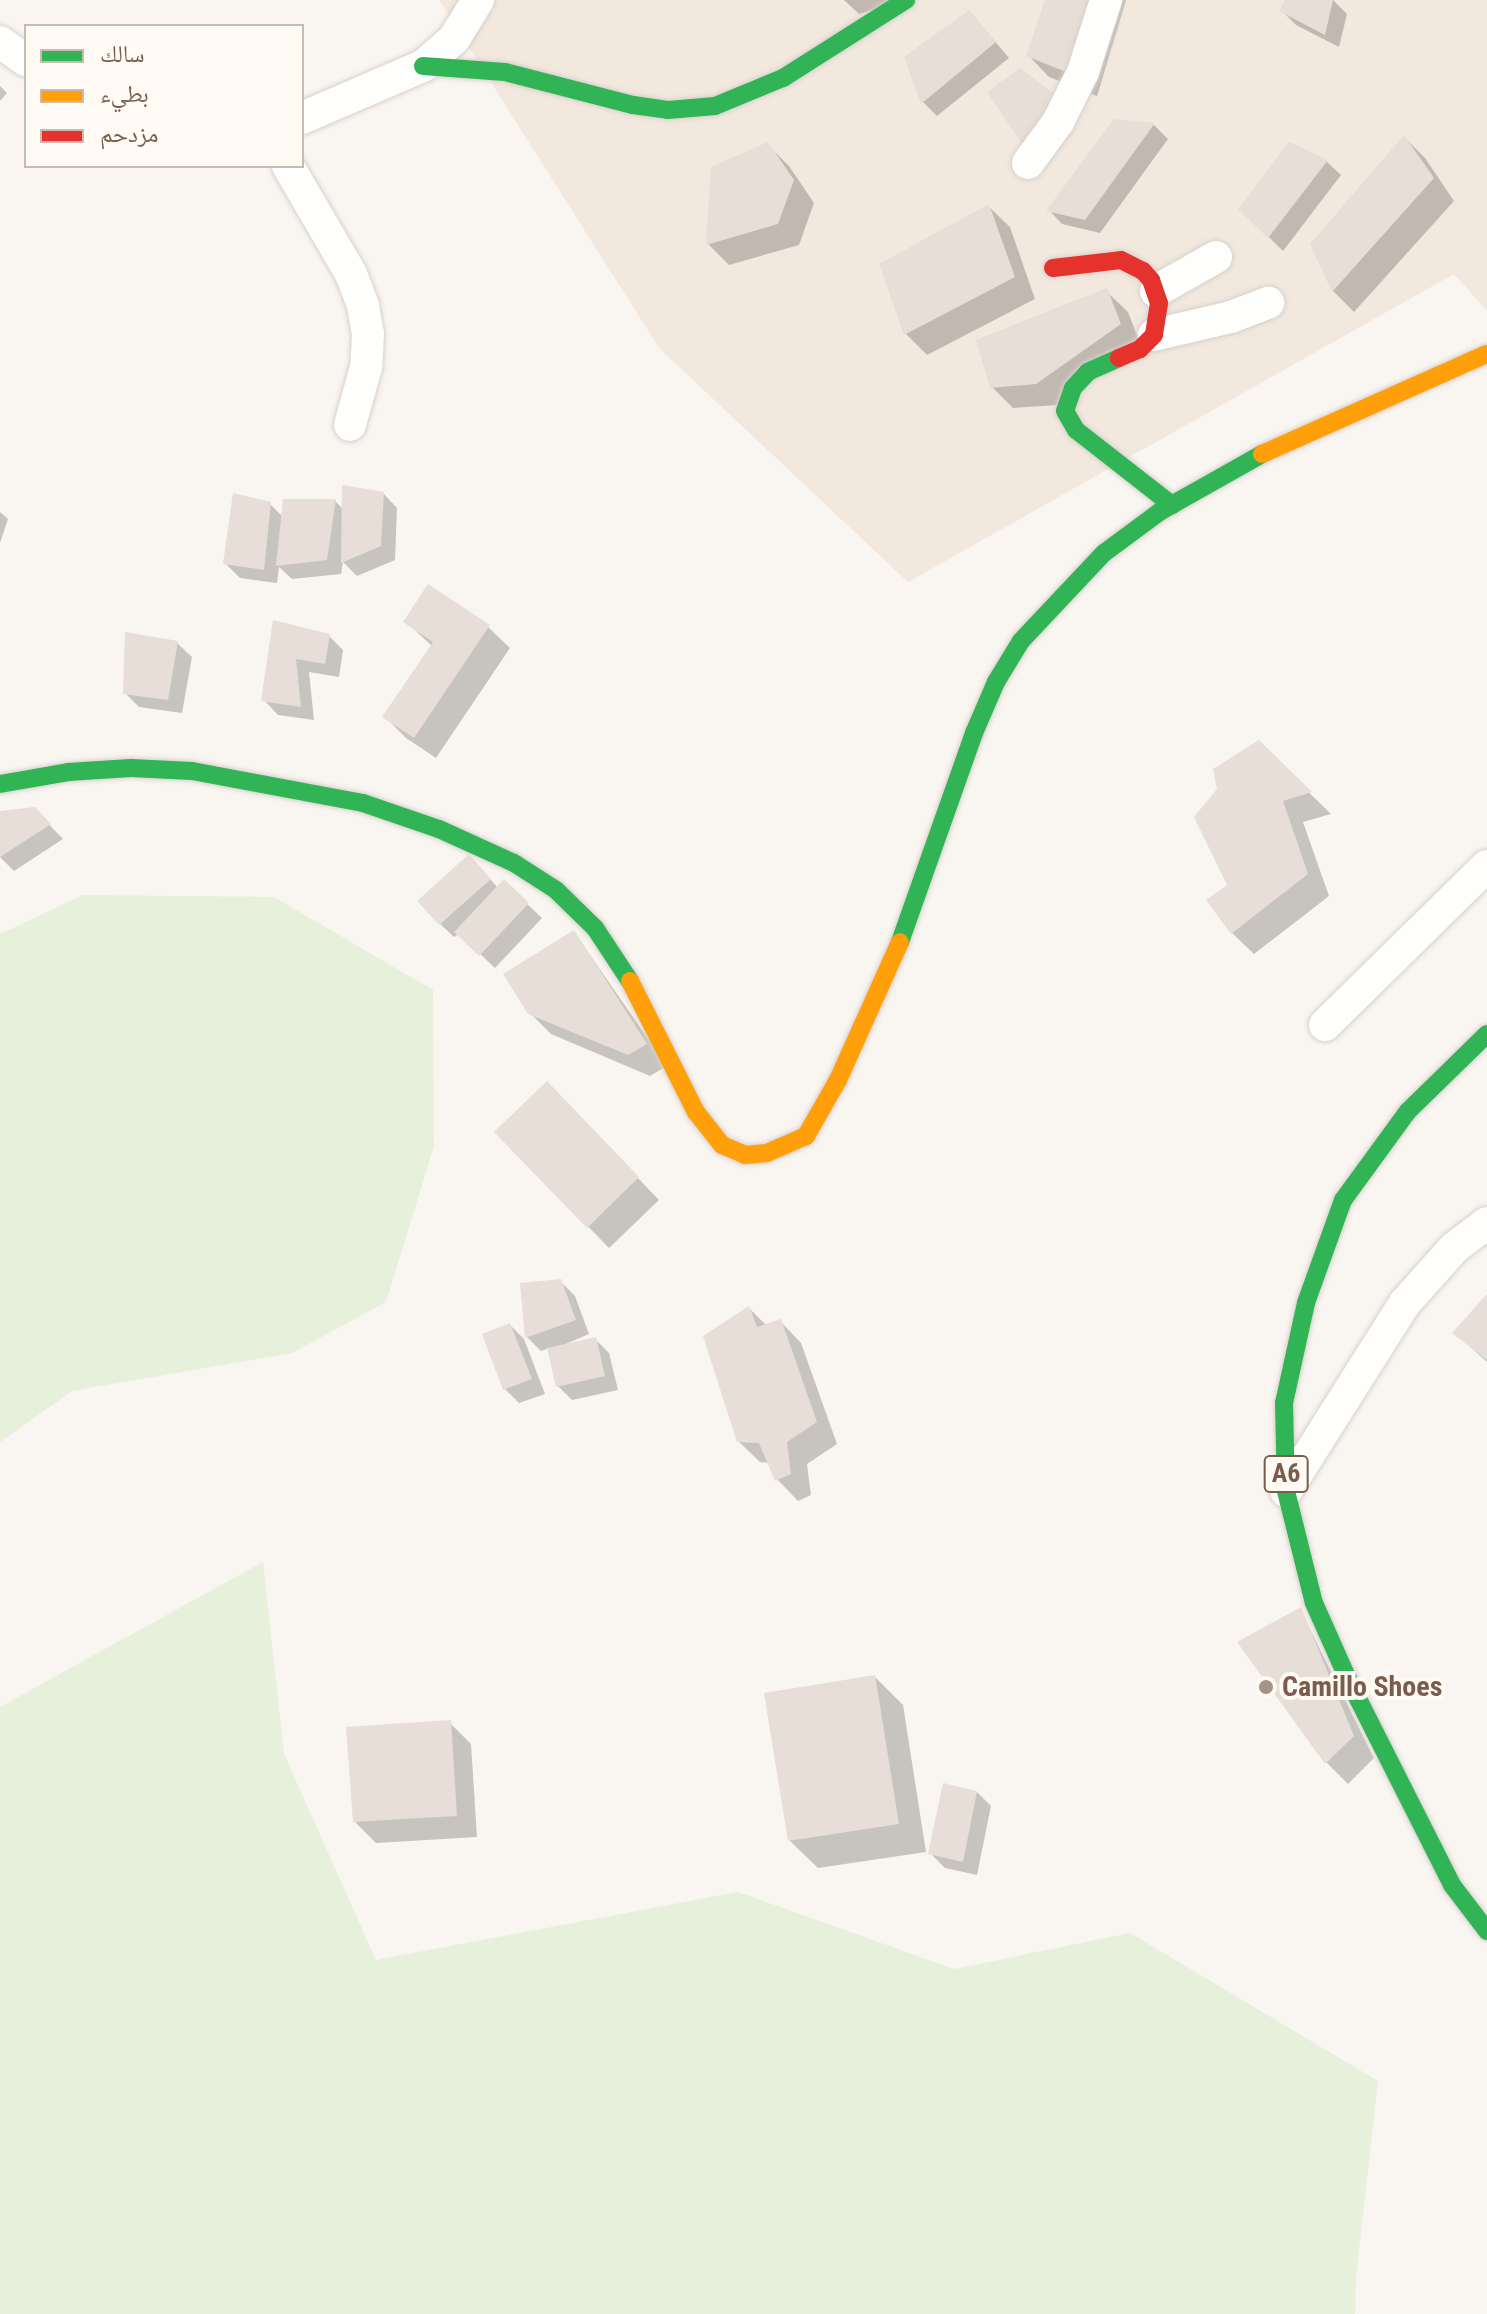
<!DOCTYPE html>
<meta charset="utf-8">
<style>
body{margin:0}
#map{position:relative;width:1487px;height:2314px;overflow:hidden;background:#f9f5f0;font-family:"Roboto Condensed","Noto Naskh Arabic",sans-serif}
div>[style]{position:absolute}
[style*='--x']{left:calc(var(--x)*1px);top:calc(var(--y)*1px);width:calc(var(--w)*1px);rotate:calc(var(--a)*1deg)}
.residential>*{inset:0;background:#f2e8de}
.green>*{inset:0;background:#e7f0db}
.shadow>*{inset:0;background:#0003}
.building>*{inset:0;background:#e6ded7}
.roads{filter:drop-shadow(0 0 2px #d7d1cb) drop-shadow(0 0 2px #d7d1cb)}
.street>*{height:32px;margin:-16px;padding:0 16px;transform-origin:16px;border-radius:16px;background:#fefefd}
.fast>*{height:18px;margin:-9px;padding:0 9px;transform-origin:9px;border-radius:9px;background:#30b455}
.slow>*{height:18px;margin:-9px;padding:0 9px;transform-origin:9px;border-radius:9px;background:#ff9f0a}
.jam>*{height:18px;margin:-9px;padding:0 9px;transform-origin:9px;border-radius:9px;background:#e5322d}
.dots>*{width:22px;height:22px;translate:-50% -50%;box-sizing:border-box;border:4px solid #fffaf3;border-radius:50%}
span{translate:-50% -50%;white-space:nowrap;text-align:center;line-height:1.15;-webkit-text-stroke:8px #fffaf3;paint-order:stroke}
.shield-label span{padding:2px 6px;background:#fffaf3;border:2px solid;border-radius:6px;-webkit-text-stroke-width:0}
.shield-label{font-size:26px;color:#7a5c4d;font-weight:700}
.poi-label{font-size:28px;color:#7a5c4d;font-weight:700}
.left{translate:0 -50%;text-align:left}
.legend{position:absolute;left:24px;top:24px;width:280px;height:144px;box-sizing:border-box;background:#fffaf3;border:2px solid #cabbb1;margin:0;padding:10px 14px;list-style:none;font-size:24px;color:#7a5c4d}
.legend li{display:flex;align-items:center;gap:16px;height:40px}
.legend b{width:40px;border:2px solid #cabbb1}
</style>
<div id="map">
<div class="residential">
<i style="clip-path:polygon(439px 0,1487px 0,1487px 311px,1454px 274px,908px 582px,659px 348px)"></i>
</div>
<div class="green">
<i style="clip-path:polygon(83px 895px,274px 897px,433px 990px,434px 1146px,386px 1302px,292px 1353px,72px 1391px,0 1442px,0 934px)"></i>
<i style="clip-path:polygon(263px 1562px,284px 1754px,376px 1960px,738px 1892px,954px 1969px,1130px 1933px,1378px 2081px,1356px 2276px,1355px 2314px,0 2314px,0 1707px)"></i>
</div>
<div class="shadow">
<i style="clip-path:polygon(844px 0,911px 0,859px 14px)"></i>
<i style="clip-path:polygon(1048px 0,1126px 0,1097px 96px,1049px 77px,1028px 55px)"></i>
<i style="clip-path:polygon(1287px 0,1333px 0,1347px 14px,1339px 47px,1296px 25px,1282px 11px)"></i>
<i style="clip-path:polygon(983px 27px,1009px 58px,937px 116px,923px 102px,907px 58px)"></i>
<i style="clip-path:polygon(0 86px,7px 93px,0 101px)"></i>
<i style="clip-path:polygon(1115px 121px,1154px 125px,1168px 139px,1100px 233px,1062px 224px,1049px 210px)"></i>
<i style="clip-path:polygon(1404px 137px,1425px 158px,1454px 201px,1354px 312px,1333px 291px,1312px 245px)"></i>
<i style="clip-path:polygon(768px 145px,789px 166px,814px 203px,799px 245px,729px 265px,708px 244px)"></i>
<i style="clip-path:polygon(1289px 145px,1327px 162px,1341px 175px,1283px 251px,1240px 209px)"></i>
<i style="clip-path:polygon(988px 206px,1010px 227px,1035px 299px,927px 355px,906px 334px)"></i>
<i style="clip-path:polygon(1106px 291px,1128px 312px,1141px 346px,1058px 405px,1013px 408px,992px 387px)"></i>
<i style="clip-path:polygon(383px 493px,397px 508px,395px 560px,357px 576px,343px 562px,341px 574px,292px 579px,279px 567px,277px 583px,240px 578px,226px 564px,270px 504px,283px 517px,335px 501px,344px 510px)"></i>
<i style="clip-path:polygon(0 512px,8px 519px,0 543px)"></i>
<i style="clip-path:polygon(405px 621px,488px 627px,510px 648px,436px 758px,406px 738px,385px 717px,432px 646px)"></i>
<i style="clip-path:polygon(275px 622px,329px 636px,343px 650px,339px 677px,309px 672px,314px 720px,278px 715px,264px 700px)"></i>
<i style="clip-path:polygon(177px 643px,192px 657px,182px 713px,139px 707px,125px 693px)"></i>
<i style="clip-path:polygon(1258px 743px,1331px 814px,1303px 822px,1329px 896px,1254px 954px,1232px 933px,1230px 885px)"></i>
<i style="clip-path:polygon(34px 809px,63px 839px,14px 871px,0 857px,0 813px)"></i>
<i style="clip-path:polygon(483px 871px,498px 888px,504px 882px,542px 918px,495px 968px,459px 934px,454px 937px,440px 924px)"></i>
<i style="clip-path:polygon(574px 932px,667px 1066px,650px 1076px,551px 1034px,529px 1012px)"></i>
<i style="clip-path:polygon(568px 1105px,659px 1200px,609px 1248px,497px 1133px)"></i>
<i style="clip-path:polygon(560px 1281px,575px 1296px,589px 1334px,559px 1347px,595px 1339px,609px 1353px,618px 1390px,572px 1400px,558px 1386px,549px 1348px,541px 1351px,527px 1337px)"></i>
<i style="clip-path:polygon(1487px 1297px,1487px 1362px,1455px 1333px)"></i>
<i style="clip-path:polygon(749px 1308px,767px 1326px,780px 1321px,801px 1343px,837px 1444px,807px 1464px,811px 1495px,798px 1501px,777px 1479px,770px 1463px,760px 1462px,738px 1441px)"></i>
<i style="clip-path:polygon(510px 1325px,524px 1339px,545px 1394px,519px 1403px,505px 1389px)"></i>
<i style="clip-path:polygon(1300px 1609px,1374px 1758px,1348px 1784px,1326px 1762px)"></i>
<i style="clip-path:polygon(875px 1677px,903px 1705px,926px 1852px,818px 1868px,789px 1840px)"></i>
<i style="clip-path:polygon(450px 1723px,471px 1744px,477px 1837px,376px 1843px,355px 1822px)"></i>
<i style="clip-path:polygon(977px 1792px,991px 1806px,977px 1875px,945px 1868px,931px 1854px)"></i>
</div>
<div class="building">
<i style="clip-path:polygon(1045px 0,1098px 0,1076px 76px,1026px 56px)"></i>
<i style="clip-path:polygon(1285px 0,1333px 0,1325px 35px,1279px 11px)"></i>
<i style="clip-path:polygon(969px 10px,996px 42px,921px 104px,904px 57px)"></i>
<i style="clip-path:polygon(1020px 68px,1065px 102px,1025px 148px,987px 92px)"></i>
<i style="clip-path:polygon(1114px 119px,1155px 123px,1085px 220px,1046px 211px)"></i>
<i style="clip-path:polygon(1404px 135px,1434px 178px,1332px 292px,1310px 244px)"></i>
<i style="clip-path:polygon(768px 142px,794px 180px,778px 224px,706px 245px,711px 167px)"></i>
<i style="clip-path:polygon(1289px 142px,1328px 160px,1268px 238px,1238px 209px)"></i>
<i style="clip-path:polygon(989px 204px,1015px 277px,904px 335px,879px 264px)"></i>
<i style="clip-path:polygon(1107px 288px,1121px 324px,1036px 384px,990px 388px,976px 340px)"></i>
<i style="clip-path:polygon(342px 485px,384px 492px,381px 546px,341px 563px)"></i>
<i style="clip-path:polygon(233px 493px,271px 502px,264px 570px,223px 564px)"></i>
<i style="clip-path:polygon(283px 499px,336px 499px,327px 560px,276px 566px)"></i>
<i style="clip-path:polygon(428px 584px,490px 625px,414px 738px,382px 717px,433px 642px,403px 622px)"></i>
<i style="clip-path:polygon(273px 620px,330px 634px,325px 664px,296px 659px,301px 707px,261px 701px)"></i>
<i style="clip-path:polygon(125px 632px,178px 641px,168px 700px,123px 694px)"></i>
<i style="clip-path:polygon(1259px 740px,1312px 792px,1283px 801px,1308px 874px,1231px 934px,1206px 900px,1227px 885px,1194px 817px,1217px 789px,1213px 769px)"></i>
<i style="clip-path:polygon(35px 807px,51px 824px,0 857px,0 811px)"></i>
<i style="clip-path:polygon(469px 854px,491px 879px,439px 925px,417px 901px)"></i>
<i style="clip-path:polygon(504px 879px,529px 903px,479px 956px,454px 932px)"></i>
<i style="clip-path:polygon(574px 930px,647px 1044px,628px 1055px,528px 1014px,503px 974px)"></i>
<i style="clip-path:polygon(547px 1081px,639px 1177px,587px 1228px,494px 1132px)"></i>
<i style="clip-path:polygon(561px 1279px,576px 1320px,525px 1338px,520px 1283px)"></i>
<i style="clip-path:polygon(1487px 1294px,1487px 1360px,1452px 1333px)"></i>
<i style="clip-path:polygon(749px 1306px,757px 1327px,781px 1319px,817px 1422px,787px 1442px,791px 1474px,775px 1481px,759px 1443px,737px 1442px,703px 1336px)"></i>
<i style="clip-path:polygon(510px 1323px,532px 1379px,503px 1390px,482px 1334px)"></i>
<i style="clip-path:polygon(596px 1337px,605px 1376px,556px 1387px,547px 1348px)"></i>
<i style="clip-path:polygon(1301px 1607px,1354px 1736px,1325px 1764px,1237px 1642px)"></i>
<i style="clip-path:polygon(875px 1675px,899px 1824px,788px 1841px,764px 1693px)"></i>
<i style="clip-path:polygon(451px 1720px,457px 1816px,353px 1822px,346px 1727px)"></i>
<i style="clip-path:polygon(943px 1783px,977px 1791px,963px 1862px,928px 1854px)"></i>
</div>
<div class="roads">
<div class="street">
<i style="--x:0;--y:42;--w:32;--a:35"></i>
<i style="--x:302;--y:118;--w:132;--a:-23.3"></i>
<i style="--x:423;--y:66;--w:41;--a:-41.1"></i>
<i style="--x:454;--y:39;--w:46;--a:-58.4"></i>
<i style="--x:1028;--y:163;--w:51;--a:-53.8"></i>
<i style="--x:1058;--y:122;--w:56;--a:-63.4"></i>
<i style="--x:1083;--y:72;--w:76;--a:-72.3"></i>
<i style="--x:288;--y:166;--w:125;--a:59.7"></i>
<i style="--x:351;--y:274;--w:34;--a:69"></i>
<i style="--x:363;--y:306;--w:28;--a:80"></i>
<i style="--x:368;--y:334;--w:33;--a:93"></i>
<i style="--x:366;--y:367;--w:60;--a:105.4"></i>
<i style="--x:1156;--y:291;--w:69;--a:-29.5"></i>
<i style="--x:1154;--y:335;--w:79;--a:-13.2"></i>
<i style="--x:1231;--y:317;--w:40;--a:-21"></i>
<i style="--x:1325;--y:1025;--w:227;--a:-44.5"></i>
<i style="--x:1286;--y:1491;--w:222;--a:-57.7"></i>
<i style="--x:1405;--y:1303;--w:74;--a:-48.3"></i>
<i style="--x:1454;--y:1248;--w:41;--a:-37.1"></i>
</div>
<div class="fast">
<i style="--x:423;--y:66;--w:82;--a:4.2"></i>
<i style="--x:505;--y:72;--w:132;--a:14.5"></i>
<i style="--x:633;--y:105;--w:35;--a:8"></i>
<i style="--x:668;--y:110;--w:47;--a:-4.9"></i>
<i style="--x:715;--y:106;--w:74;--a:-22.4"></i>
<i style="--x:783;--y:78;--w:146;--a:-32.4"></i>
<i style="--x:1119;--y:358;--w:34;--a:156"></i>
<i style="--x:1088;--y:372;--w:22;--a:133"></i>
<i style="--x:1073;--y:388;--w:24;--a:109"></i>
<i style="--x:1065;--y:411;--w:22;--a:60"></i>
<i style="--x:1076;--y:430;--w:122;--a:38"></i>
<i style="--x:0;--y:784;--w:69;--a:-10"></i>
<i style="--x:68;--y:772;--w:63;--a:-3.6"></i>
<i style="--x:131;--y:768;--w:61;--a:2.8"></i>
<i style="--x:192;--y:771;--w:174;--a:10.6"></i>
<i style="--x:363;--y:803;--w:80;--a:18.9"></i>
<i style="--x:439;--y:829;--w:82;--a:24.4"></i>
<i style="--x:514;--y:863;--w:50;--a:32.7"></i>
<i style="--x:556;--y:890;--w:54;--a:44.3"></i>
<i style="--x:595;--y:928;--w:64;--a:56.6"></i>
<i style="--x:900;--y:942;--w:222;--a:-70.5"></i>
<i style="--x:974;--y:733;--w:56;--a:-66.7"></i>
<i style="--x:996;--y:682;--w:48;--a:-58.6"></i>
<i style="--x:1021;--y:641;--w:121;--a:-46.7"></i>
<i style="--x:1104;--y:553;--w:71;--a:-36.4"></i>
<i style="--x:1161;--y:511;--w:116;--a:-29.4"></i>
<i style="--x:1487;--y:1034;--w:110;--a:135.7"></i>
<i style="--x:1408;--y:1111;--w:110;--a:126.1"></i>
<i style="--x:1343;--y:1200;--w:109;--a:109.8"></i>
<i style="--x:1306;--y:1303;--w:102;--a:102.4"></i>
<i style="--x:1284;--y:1403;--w:88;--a:88.7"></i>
<i style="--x:1286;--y:1491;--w:115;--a:76"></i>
<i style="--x:1314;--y:1603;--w:79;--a:66"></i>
<i style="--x:1346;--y:1675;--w:235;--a:63.2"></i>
<i style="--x:1452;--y:1885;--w:58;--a:52.7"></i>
</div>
<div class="slow">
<i style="--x:1262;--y:454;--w:246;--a:-24"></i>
<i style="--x:630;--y:981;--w:147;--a:63.3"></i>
<i style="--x:696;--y:1112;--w:42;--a:51.8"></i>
<i style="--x:722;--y:1145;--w:25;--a:23"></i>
<i style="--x:745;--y:1155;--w:22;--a:-5"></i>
<i style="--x:767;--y:1153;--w:43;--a:-23.6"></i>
<i style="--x:806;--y:1136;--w:64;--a:-60.3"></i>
<i style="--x:838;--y:1080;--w:151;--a:-65.8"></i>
</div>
<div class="jam">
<i style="--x:1053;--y:268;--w:68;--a:-6.7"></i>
<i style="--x:1121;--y:260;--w:25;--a:27"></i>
<i style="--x:1143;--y:271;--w:12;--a:48"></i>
<i style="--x:1151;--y:280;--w:24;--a:71"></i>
<i style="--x:1159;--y:303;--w:32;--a:99"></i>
<i style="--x:1154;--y:335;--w:20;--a:135"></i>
<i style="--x:1140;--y:349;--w:23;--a:157"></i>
</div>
</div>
<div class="dots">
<i style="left:1266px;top:1687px;background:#a69286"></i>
</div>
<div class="shield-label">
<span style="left:1286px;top:1474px">A6</span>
</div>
<div class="poi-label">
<span class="left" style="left:1282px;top:1687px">Camillo Shoes</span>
</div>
<ul class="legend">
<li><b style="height:10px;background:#30b455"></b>سالك</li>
<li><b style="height:10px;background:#ff9f0a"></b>بطيء</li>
<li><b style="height:10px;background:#e5322d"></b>مزدحم</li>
</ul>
</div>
